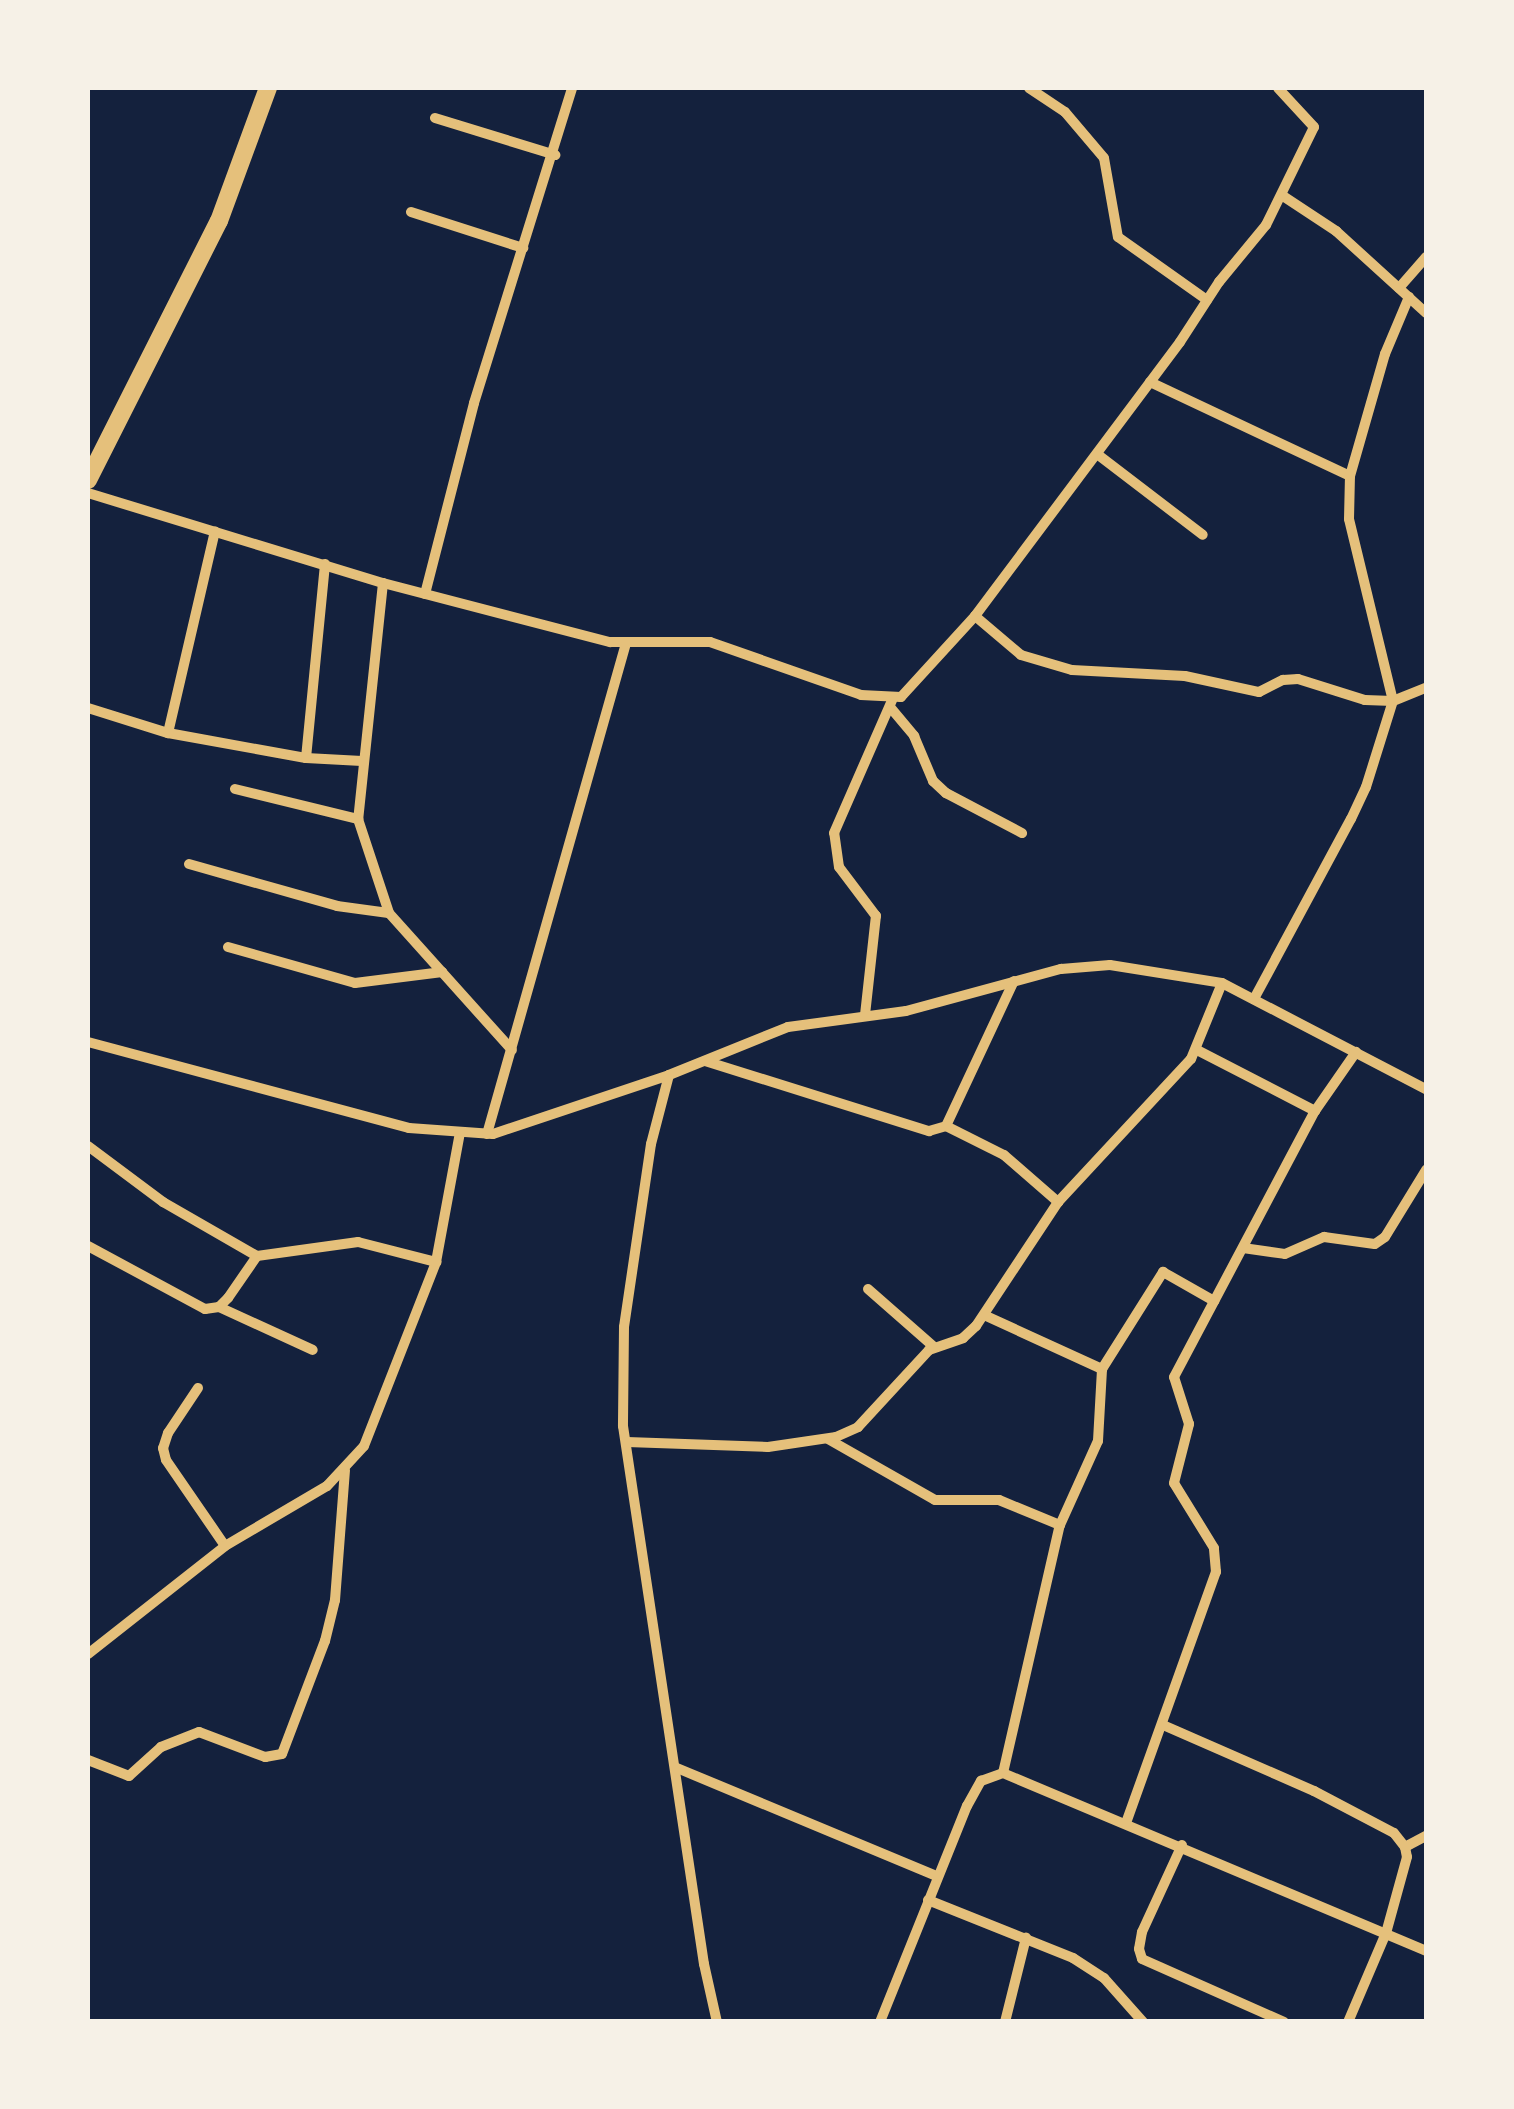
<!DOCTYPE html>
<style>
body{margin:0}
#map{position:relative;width:1514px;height:2109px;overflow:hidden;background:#14213d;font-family:Karla,sans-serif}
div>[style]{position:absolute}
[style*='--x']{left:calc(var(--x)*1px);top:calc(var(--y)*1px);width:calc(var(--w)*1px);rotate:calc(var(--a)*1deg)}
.minor>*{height:10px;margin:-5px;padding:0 5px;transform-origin:5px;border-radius:5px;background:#e5c07b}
.primary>*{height:18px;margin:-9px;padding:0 9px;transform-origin:9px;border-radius:9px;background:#e5c07b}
span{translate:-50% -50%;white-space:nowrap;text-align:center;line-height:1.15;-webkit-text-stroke:8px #f6f1e7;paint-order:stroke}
.frame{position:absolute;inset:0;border:90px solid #f6f1e7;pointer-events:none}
</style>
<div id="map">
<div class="minor">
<i style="--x:1029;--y:88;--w:43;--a:33.7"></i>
<i style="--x:1065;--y:112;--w:60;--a:49.7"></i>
<i style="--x:1104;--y:158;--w:80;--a:80"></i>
<i style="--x:1118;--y:237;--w:109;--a:35.3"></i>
<i style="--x:435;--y:118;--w:126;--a:17.1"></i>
<i style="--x:1283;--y:196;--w:64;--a:33.4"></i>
<i style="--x:1336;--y:231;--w:122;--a:42.3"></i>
<i style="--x:411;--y:212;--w:118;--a:17.8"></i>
<i style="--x:1399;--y:288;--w:41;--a:-48.9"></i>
<i style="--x:1150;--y:382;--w:221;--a:25.2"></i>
<i style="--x:1097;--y:454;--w:133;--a:37.4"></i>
<i style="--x:88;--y:493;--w:308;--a:17"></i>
<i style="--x:383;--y:583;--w:235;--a:14.6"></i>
<i style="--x:610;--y:642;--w:100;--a:0"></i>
<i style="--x:710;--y:642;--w:160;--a:19.3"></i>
<i style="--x:861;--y:695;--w:40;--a:2.9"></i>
<i style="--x:901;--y:697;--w:110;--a:-47.6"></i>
<i style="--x:975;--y:616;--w:342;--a:-53.2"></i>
<i style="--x:1180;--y:342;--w:72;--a:-57"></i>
<i style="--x:1219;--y:282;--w:74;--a:-50.5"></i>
<i style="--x:1266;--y:225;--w:109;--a:-63.9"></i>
<i style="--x:1314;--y:127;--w:53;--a:-132.7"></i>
<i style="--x:383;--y:583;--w:237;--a:96"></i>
<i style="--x:358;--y:819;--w:99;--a:71.7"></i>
<i style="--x:389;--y:913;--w:184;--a:48.1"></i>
<i style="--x:425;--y:594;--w:197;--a:-75.6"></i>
<i style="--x:474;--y:403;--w:330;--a:-72.7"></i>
<i style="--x:975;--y:616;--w:60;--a:40.3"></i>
<i style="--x:1021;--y:655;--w:53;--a:16.4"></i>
<i style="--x:1072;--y:670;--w:113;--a:3"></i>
<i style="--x:1185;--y:676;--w:76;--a:12.2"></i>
<i style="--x:1259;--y:692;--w:27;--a:-27"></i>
<i style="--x:1283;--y:680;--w:15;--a:-4"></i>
<i style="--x:1298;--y:679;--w:70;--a:17.4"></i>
<i style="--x:1365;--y:700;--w:28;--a:2"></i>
<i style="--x:1393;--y:701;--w:35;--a:-22"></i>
<i style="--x:890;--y:707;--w:38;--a:50"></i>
<i style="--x:914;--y:736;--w:49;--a:67.1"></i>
<i style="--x:933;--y:781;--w:18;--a:43"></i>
<i style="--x:946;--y:793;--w:86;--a:27.8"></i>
<i style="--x:88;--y:708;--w:84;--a:17.4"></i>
<i style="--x:168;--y:733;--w:140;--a:10.3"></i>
<i style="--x:306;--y:758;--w:56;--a:3.1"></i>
<i style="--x:168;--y:733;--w:207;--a:-76.9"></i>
<i style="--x:306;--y:758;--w:195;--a:-84.4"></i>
<i style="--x:235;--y:789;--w:127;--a:13.7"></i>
<i style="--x:189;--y:864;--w:154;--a:15.8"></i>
<i style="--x:337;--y:906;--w:52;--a:7.7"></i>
<i style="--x:228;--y:947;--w:132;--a:15.8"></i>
<i style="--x:355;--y:983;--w:88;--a:-7.2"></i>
<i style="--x:1255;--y:997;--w:202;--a:-61.7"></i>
<i style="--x:1351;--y:819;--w:35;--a:-65"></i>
<i style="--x:1366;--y:787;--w:90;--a:-72.6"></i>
<i style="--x:1393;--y:701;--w:187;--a:-103.6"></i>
<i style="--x:1349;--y:519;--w:43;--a:-88.7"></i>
<i style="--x:1350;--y:476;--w:127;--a:-74"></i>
<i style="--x:1385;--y:354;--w:62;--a:-67.2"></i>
<i style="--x:865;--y:1015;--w:100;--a:-83.7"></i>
<i style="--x:876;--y:916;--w:61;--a:-127.1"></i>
<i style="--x:839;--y:867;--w:34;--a:-98"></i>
<i style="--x:834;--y:833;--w:145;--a:-66.4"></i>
<i style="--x:88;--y:1042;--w:332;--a:15"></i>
<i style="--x:409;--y:1128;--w:84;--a:4.1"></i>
<i style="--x:493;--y:1134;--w:186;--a:-18.5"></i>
<i style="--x:669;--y:1075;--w:128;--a:-22"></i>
<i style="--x:788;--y:1027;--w:119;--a:-7.7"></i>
<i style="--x:906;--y:1011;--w:161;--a:-15.2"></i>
<i style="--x:1061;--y:969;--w:49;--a:-4.7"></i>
<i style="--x:1110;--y:965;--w:113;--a:9.1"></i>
<i style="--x:1222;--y:983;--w:230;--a:27.5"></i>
<i style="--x:1197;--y:1050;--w:133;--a:27.3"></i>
<i style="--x:705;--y:1061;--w:235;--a:17.4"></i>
<i style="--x:929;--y:1131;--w:18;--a:-16"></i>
<i style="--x:946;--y:1126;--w:160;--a:-64.9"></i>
<i style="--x:669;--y:1075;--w:71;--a:104.6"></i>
<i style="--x:651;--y:1144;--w:185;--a:98.4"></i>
<i style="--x:624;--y:1327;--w:99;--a:90.6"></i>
<i style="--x:623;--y:1426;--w:544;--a:81.44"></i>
<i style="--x:704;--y:1964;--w:59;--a:77.4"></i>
<i style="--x:946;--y:1126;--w:65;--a:26.6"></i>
<i style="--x:1004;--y:1155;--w:72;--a:41"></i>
<i style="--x:487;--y:1134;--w:510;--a:-74.19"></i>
<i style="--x:88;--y:1146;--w:94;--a:36.7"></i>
<i style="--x:163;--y:1202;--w:108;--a:29.9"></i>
<i style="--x:257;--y:1256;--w:102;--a:-7.9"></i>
<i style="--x:358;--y:1242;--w:81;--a:14.4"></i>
<i style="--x:88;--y:1246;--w:133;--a:28.3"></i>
<i style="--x:205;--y:1309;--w:14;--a:-8"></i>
<i style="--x:219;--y:1307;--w:13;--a:-45"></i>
<i style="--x:228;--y:1298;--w:51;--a:-55.4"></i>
<i style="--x:1243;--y:1248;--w:42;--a:8.1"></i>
<i style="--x:1285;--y:1254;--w:43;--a:-23.6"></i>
<i style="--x:1324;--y:1237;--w:51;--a:7.8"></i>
<i style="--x:1375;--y:1244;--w:12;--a:-35"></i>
<i style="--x:1385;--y:1237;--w:79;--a:-58.5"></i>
<i style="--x:868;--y:1289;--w:88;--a:41.3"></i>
<i style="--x:219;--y:1307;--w:103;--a:24.6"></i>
<i style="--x:984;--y:1315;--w:130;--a:24.6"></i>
<i style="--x:198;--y:1388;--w:54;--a:123.7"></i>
<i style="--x:168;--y:1433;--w:16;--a:108"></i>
<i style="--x:163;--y:1448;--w:12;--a:76"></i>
<i style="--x:166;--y:1460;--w:104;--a:55.5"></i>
<i style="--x:828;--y:1439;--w:123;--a:29.7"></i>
<i style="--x:935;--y:1500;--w:64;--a:0"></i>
<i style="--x:999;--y:1500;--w:66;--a:22.3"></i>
<i style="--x:627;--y:1442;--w:141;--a:2"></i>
<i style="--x:768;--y:1447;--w:69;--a:-8.4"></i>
<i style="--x:836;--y:1437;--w:24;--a:-24"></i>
<i style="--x:858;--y:1427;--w:105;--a:-47.3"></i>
<i style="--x:929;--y:1350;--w:36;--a:-19"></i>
<i style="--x:963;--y:1338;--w:18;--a:-43"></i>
<i style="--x:976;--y:1326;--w:149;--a:-56.5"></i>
<i style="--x:1058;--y:1202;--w:195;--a:-47.1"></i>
<i style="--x:1191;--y:1059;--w:82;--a:-67.8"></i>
<i style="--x:88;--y:1654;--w:174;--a:-38.2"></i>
<i style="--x:225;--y:1546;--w:118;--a:-30.5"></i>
<i style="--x:327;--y:1486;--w:54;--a:-47.2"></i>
<i style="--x:364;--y:1446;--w:198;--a:-68.6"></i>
<i style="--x:436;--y:1262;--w:131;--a:-79.5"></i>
<i style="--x:1163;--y:1725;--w:165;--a:23.6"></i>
<i style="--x:1314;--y:1791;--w:90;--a:27.7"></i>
<i style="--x:1394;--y:1833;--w:18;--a:52"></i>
<i style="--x:1405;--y:1847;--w:10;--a:79"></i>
<i style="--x:1407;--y:1857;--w:79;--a:105.4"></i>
<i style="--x:1386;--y:1933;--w:97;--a:113.1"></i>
<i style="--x:88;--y:1760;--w:44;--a:21.3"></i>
<i style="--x:129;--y:1776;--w:43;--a:-42.2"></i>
<i style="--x:161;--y:1747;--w:41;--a:-21.5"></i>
<i style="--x:199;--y:1732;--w:71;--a:20.7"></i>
<i style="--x:265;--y:1757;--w:17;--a:-10"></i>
<i style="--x:282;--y:1754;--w:121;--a:-69.2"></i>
<i style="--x:325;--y:1641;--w:42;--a:-76.3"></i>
<i style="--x:335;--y:1600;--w:130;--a:-85.6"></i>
<i style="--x:677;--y:1768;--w:282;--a:22.6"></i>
<i style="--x:1003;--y:1773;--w:254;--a:-77.1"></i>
<i style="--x:1060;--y:1525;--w:92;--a:-65.7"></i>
<i style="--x:1098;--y:1441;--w:72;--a:-86.8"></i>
<i style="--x:1102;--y:1369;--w:115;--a:-57.8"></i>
<i style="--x:1163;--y:1272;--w:59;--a:29.6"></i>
<i style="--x:1126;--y:1823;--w:267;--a:-70.3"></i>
<i style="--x:1216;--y:1572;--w:24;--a:-95"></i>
<i style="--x:1214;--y:1548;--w:76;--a:-121.6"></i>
<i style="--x:1174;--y:1483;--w:61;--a:-75.7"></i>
<i style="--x:1189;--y:1424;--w:49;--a:-107.7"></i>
<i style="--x:1174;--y:1377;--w:301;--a:-62.1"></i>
<i style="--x:1315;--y:1111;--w:72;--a:-55.2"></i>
<i style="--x:1182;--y:1845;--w:96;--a:114.7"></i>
<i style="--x:1142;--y:1932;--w:17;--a:100"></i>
<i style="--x:1139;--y:1949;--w:10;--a:73"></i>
<i style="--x:1142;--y:1959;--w:155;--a:23.9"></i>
<i style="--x:1405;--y:1847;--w:24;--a:-28"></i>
<i style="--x:928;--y:1900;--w:156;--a:21.8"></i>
<i style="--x:1073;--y:1958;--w:37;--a:33"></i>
<i style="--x:1104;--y:1978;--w:59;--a:48.4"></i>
<i style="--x:880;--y:2022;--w:233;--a:-68.1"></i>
<i style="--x:967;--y:1806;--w:29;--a:-61"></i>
<i style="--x:981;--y:1781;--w:23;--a:-20"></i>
<i style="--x:1003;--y:1773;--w:459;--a:22.8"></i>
<i style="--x:1005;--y:2022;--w:87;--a:-76"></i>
</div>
<div class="primary">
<i style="--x:88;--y:480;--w:290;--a:-63.2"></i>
<i style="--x:219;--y:221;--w:142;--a:-69.8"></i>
</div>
<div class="frame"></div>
</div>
